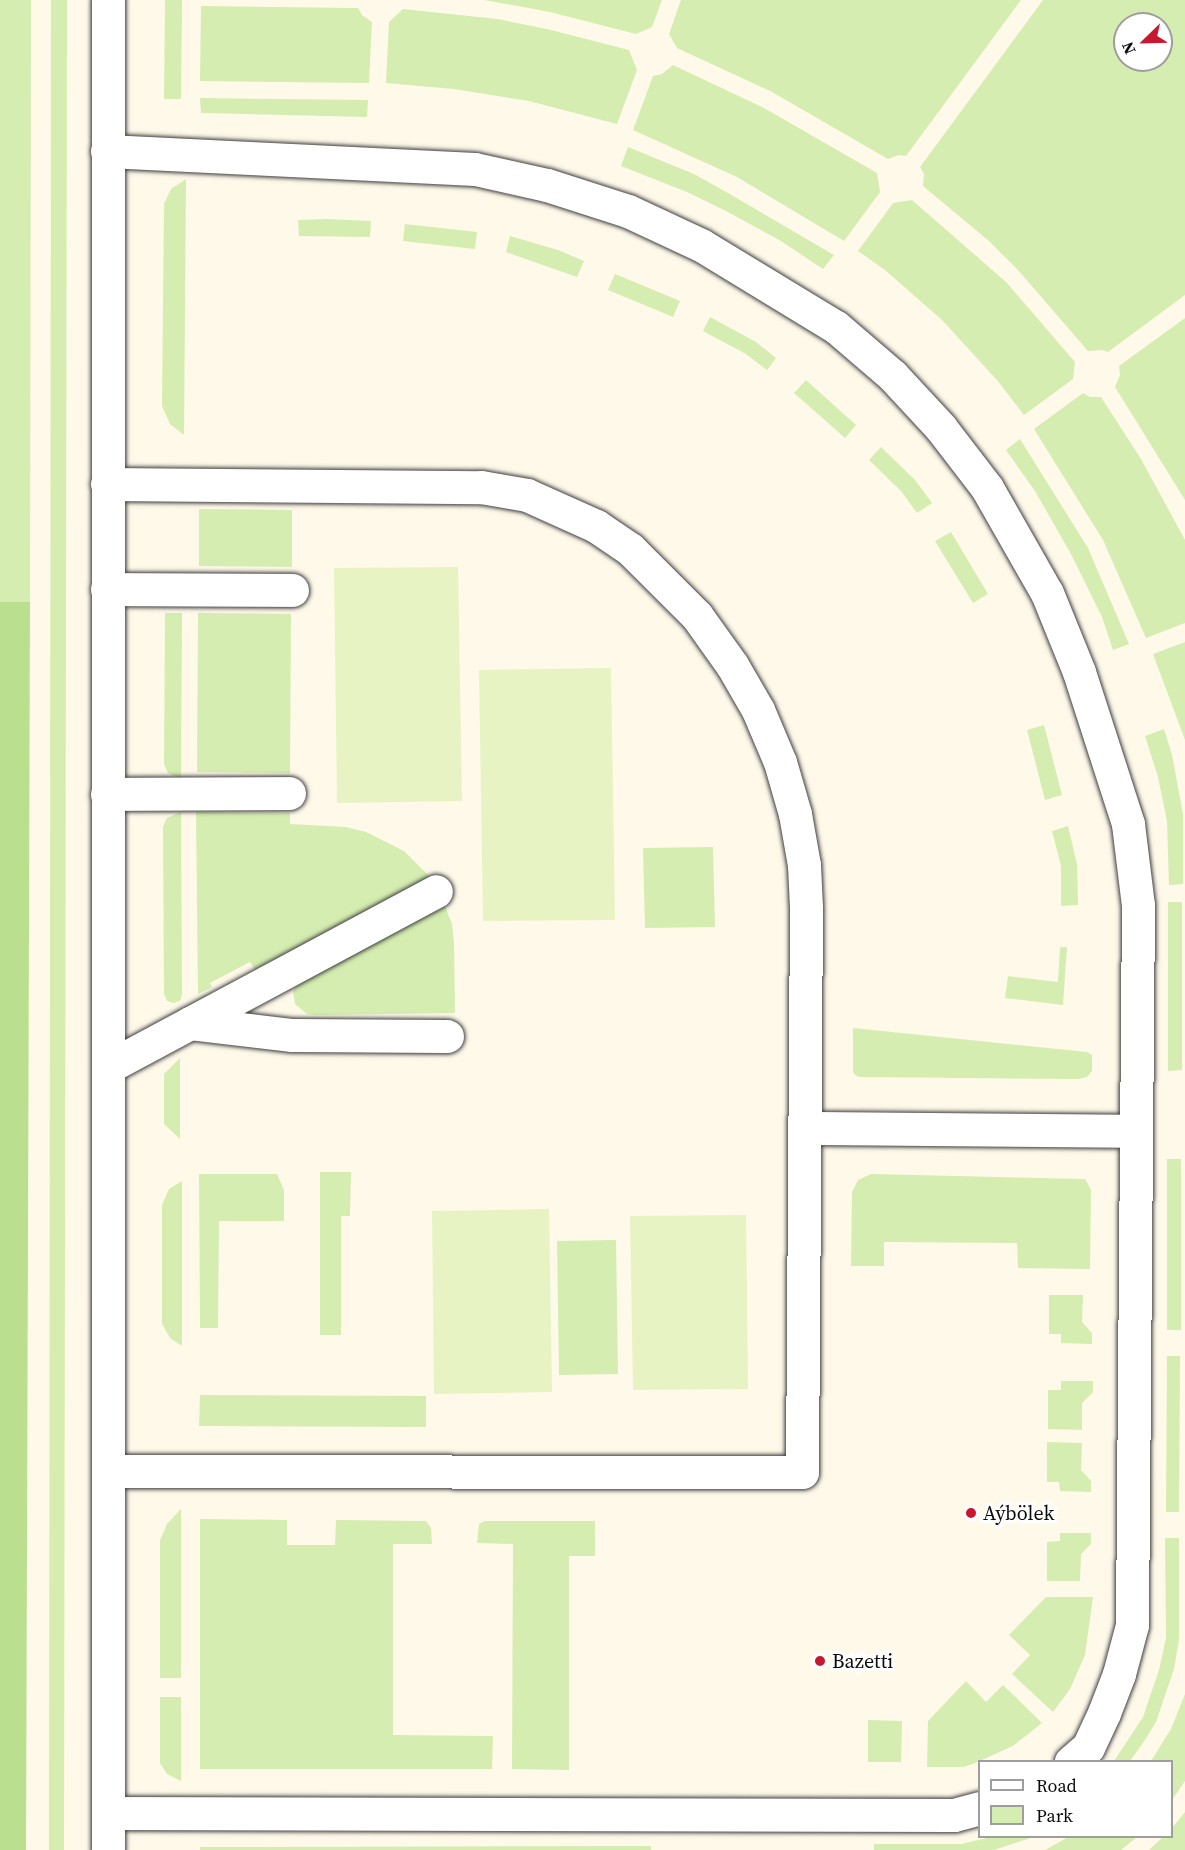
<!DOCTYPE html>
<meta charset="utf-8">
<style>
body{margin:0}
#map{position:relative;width:1185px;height:1850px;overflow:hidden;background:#fff9ea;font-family:"Source Serif 4",serif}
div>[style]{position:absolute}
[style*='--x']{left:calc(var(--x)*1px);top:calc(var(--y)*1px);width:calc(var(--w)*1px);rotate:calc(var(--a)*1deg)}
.green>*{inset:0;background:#d5edb0}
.forest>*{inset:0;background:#badf8e}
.pitch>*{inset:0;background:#e7f3c3}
.roads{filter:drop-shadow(0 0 2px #3f3f3f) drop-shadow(0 0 2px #3f3f3f)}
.minor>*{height:33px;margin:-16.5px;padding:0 16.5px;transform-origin:16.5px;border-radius:16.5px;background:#fff}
.dots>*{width:16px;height:16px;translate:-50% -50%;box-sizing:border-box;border:3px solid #fff;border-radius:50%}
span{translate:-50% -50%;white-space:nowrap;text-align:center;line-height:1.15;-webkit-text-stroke:6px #fff;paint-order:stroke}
.poi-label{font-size:20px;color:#0c0c0c}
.left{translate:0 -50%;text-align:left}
.legend{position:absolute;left:978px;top:1760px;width:195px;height:78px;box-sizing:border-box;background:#fff;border:2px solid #9e9e9e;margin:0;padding:8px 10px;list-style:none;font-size:18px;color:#0c0c0c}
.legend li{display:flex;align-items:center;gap:12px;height:30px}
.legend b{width:30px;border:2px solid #9e9e9e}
.north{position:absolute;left:1113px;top:12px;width:60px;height:60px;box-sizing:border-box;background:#fff;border:2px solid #9e9e9e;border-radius:50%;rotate:247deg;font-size:16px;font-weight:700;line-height:24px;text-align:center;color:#0c0c0c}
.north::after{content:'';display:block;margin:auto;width:21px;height:27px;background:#c71830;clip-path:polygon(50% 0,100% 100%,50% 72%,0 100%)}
</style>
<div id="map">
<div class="green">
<i style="clip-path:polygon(0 0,31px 0,30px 602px,0 602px)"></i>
<i style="clip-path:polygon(51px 0,67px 0,64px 1850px,49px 1850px)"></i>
<i style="clip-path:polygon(165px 0,182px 0,181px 99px,164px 99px)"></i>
<i style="clip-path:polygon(484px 0,662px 0,652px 27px,636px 34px,550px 12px)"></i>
<i style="clip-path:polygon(681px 0,1021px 0,906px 156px,899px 155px,888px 159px,772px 92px,677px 48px,669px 34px)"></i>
<i style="clip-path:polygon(evenodd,1043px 0,1185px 0,1185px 295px,1108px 352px,1102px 350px,1088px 351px,1018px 270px,989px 241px,923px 186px,924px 174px,920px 167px,1043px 0,1125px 24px,1161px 24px,1161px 60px,1125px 60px,1125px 24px)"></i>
<i style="clip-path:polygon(201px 6px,358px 8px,362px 15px,372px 22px,369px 83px,200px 81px)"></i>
<i style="clip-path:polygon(403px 9px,497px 19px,547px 29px,629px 50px,637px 70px,617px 124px,529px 101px,454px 89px,386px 83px,389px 22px)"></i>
<i style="clip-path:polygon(673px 65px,764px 108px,877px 173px,880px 192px,844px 241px,737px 177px,633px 130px,653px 76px,662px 74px)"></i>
<i style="clip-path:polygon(200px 98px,368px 100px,367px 117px,201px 113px)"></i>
<i style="clip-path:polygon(628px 147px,694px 174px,728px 193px,834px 255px,823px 269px,781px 241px,726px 211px,687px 192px,621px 166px)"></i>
<i style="clip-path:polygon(186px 179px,184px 435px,170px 424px,162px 406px,164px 204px,171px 189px)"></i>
<i style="clip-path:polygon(912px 200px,1006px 282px,1075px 362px,1073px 379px,1024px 415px,997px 380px,942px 320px,885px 270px,858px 251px,893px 203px)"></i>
<i style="clip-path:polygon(326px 219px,371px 221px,370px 237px,299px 236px,298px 220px)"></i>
<i style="clip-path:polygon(405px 224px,477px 232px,475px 249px,403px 241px)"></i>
<i style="clip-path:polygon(510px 236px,558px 250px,584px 261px,577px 277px,506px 252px)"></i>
<i style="clip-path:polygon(615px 274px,680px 301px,673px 317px,608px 290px)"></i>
<i style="clip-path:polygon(710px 317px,756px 342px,776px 358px,767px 370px,746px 354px,703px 331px)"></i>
<i style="clip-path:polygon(1185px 318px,1185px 500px,1115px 387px,1120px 375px,1119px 366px)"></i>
<i style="clip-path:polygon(806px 380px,856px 425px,845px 438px,794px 393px)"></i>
<i style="clip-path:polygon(1083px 393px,1090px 397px,1101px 397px,1141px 459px,1185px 540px,1185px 623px,1146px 638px,1103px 540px,1034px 429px)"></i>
<i style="clip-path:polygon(1020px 439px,1088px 548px,1129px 644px,1113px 650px,1102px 617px,1071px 554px,1035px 491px,1006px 450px)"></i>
<i style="clip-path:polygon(881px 447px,915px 480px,932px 503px,917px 513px,901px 491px,869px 460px)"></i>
<i style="clip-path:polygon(199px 509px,292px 510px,292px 567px,199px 566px)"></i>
<i style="clip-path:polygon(951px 532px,988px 594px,973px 603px,935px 541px)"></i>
<i style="clip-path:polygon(165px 613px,182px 613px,181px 779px,168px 773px,164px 764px)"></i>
<i style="clip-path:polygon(198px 613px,291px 614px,290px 773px,197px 772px)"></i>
<i style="clip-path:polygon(1185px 642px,1185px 740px,1153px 654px)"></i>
<i style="clip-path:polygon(1044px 725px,1062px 795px,1045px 800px,1027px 730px)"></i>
<i style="clip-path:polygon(1164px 729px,1172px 755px,1183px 814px,1183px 884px,1169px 885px,1167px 821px,1158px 777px,1145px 736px)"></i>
<i style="clip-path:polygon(181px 812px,182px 995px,180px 1001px,173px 1003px,167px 1001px,164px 994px,163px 827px,167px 818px)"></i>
<i style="clip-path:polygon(196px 812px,290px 813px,290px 824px,346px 827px,366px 832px,404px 851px,431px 878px,256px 971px,250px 962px,210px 983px,212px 987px,198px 994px)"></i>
<i style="clip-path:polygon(1068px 826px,1077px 864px,1078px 905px,1061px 906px,1061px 866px,1052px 831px)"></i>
<i style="clip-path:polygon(713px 847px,715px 927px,645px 928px,643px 848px)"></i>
<i style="clip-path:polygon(443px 901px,452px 924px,454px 943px,455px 1013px,315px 1015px,307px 1014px,295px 1004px,293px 991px,302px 980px)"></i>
<i style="clip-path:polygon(1168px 902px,1182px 902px,1182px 1070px,1168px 1071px)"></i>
<i style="clip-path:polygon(1060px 947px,1067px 947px,1063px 1005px,1005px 998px,1008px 976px,1058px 982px)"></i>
<i style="clip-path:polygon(853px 1028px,1087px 1052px,1092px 1055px,1092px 1071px,1087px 1077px,1078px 1079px,859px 1077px,854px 1074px,853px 1070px)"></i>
<i style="clip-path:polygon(180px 1058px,180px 1139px,164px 1124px,164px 1074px)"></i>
<i style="clip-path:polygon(1167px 1159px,1181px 1159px,1181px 1330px,1167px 1330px)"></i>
<i style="clip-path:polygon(320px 1172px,351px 1172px,350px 1216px,341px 1216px,341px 1335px,320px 1335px)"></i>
<i style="clip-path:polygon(199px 1174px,277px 1174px,284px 1190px,284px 1221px,219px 1221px,218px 1328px,200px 1328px)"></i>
<i style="clip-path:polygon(871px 1174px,1085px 1179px,1091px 1190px,1090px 1269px,1018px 1268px,1017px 1243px,884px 1242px,884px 1266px,851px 1266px,852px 1192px,858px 1180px)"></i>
<i style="clip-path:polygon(182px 1181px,182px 1346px,170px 1338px,162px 1324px,162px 1205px,169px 1189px)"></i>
<i style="clip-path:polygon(616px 1240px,618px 1374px,559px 1375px,557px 1241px)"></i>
<i style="clip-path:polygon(1049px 1295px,1083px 1295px,1082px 1322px,1092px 1333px,1092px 1344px,1061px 1343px,1061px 1334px,1049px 1334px)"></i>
<i style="clip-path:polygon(1167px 1356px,1180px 1356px,1179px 1512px,1166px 1512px)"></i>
<i style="clip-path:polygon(1061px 1381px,1093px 1381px,1093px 1392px,1082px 1403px,1082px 1430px,1048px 1429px,1048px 1390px,1061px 1390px)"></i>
<i style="clip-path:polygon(200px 1395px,426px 1396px,426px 1427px,199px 1426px)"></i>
<i style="clip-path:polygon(1047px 1442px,1082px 1443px,1081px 1470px,1091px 1481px,1091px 1492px,1060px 1491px,1059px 1482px,1047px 1482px)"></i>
<i style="clip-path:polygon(181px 1509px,181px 1678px,160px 1678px,160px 1540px,167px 1524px)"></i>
<i style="clip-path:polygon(200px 1519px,287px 1520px,287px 1545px,335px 1545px,336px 1520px,426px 1521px,431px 1528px,432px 1544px,393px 1544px,393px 1735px,493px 1736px,492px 1769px,200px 1769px)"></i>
<i style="clip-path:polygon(485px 1521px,595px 1521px,595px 1556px,569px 1556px,569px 1770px,512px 1769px,513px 1544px,477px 1543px,479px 1524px)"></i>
<i style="clip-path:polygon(1060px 1533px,1091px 1533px,1091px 1544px,1081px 1554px,1080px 1581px,1047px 1581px,1047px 1542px,1060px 1541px)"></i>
<i style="clip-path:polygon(1165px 1538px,1179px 1538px,1179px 1640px,1174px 1669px,1156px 1722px,1143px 1743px,1130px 1761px,1114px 1761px,1143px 1717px,1159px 1670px,1166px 1638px)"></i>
<i style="clip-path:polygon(1046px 1597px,1093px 1597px,1085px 1655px,1070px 1689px,1053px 1712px,1012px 1674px,1030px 1655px,1009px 1635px)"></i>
<i style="clip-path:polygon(966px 1681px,986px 1702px,1003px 1685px,1042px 1723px,1013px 1746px,973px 1764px,963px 1767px,927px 1767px,928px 1721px)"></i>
<i style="clip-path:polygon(1185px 1694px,1185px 1781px,1172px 1800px,1172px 1762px,1151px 1761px,1171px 1729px)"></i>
<i style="clip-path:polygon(160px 1697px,181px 1697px,181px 1781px,167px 1774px,160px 1763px)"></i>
<i style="clip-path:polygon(868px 1720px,902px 1721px,901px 1762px,868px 1762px)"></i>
<i style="clip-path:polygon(1185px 1812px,1185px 1850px,1149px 1850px,1163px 1837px,1172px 1836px,1172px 1828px)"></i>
<i style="clip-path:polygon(996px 1836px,1033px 1837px,994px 1850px,874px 1850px,874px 1844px,961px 1844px)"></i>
<i style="clip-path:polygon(1070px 1836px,1137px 1836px,1137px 1837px,1121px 1850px,1045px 1850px)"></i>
<i style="clip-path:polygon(651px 1846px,651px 1850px,200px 1850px,200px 1847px)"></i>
</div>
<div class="forest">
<i style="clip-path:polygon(0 602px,30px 602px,26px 1850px,0 1850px)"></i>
</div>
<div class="pitch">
<i style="clip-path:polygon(458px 567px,462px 801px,337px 803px,334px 568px)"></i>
<i style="clip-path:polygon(611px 668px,615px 920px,483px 921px,479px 670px)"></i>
<i style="clip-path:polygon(549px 1209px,552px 1392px,434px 1394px,432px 1211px)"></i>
<i style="clip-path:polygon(746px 1215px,748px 1389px,633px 1390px,630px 1216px)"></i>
</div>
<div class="roads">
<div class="minor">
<i style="--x:107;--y:151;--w:368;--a:2.8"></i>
<i style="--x:475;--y:169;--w:74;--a:12.5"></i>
<i style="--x:547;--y:185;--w:85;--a:17.8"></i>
<i style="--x:628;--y:211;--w:81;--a:25"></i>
<i style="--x:701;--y:245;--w:158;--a:31.3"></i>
<i style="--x:836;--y:327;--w:74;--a:40.6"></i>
<i style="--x:892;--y:375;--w:72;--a:47.2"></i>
<i style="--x:941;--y:428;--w:76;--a:52.5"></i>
<i style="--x:987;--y:488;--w:121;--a:60.3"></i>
<i style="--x:1047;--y:593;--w:85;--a:67.9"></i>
<i style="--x:1079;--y:672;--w:160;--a:72.1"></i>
<i style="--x:1128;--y:824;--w:82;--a:83"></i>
<i style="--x:1138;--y:905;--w:720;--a:90.48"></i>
<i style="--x:1132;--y:1625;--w:51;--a:104.9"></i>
<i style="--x:1119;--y:1674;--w:42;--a:111"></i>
<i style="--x:1104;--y:1713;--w:38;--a:115"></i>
<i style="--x:1088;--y:1747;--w:23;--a:139"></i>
<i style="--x:107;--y:484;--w:374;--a:0.5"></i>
<i style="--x:481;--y:487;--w:47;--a:9.9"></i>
<i style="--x:527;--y:495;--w:76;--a:24.2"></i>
<i style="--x:596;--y:526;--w:41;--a:34.1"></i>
<i style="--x:630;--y:549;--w:95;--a:45"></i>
<i style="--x:697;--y:616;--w:60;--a:54.5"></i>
<i style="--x:732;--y:665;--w:52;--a:60"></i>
<i style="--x:758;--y:710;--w:56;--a:67.1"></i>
<i style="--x:780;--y:762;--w:54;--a:73.9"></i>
<i style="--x:795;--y:814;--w:52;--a:80"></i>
<i style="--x:804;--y:865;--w:43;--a:87.3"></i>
<i style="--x:806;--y:908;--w:564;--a:90.41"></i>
<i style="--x:802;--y:1472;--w:694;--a:-179.92"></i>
<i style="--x:107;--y:589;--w:185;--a:0.3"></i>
<i style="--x:107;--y:794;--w:182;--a:-0.3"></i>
<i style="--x:190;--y:1023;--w:103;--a:6.7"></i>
<i style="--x:292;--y:1035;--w:155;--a:0.4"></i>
<i style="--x:108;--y:1067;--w:372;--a:-28.2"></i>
<i style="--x:805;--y:1128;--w:331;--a:0.5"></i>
<i style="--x:108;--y:1813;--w:846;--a:0.14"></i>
<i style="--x:954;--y:1815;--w:27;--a:-15"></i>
<i style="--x:108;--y:1850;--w:1850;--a:-90"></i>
</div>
</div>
<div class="dots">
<i style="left:971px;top:1513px;background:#c71830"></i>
<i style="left:820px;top:1661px;background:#c71830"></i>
</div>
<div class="poi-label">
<span class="left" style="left:983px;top:1513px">Aýbölek</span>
<span class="left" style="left:832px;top:1661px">Bazetti</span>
</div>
<ul class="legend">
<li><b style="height:8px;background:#fff"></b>Road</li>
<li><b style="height:16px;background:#d5edb0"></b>Park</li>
</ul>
<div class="north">N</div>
</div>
